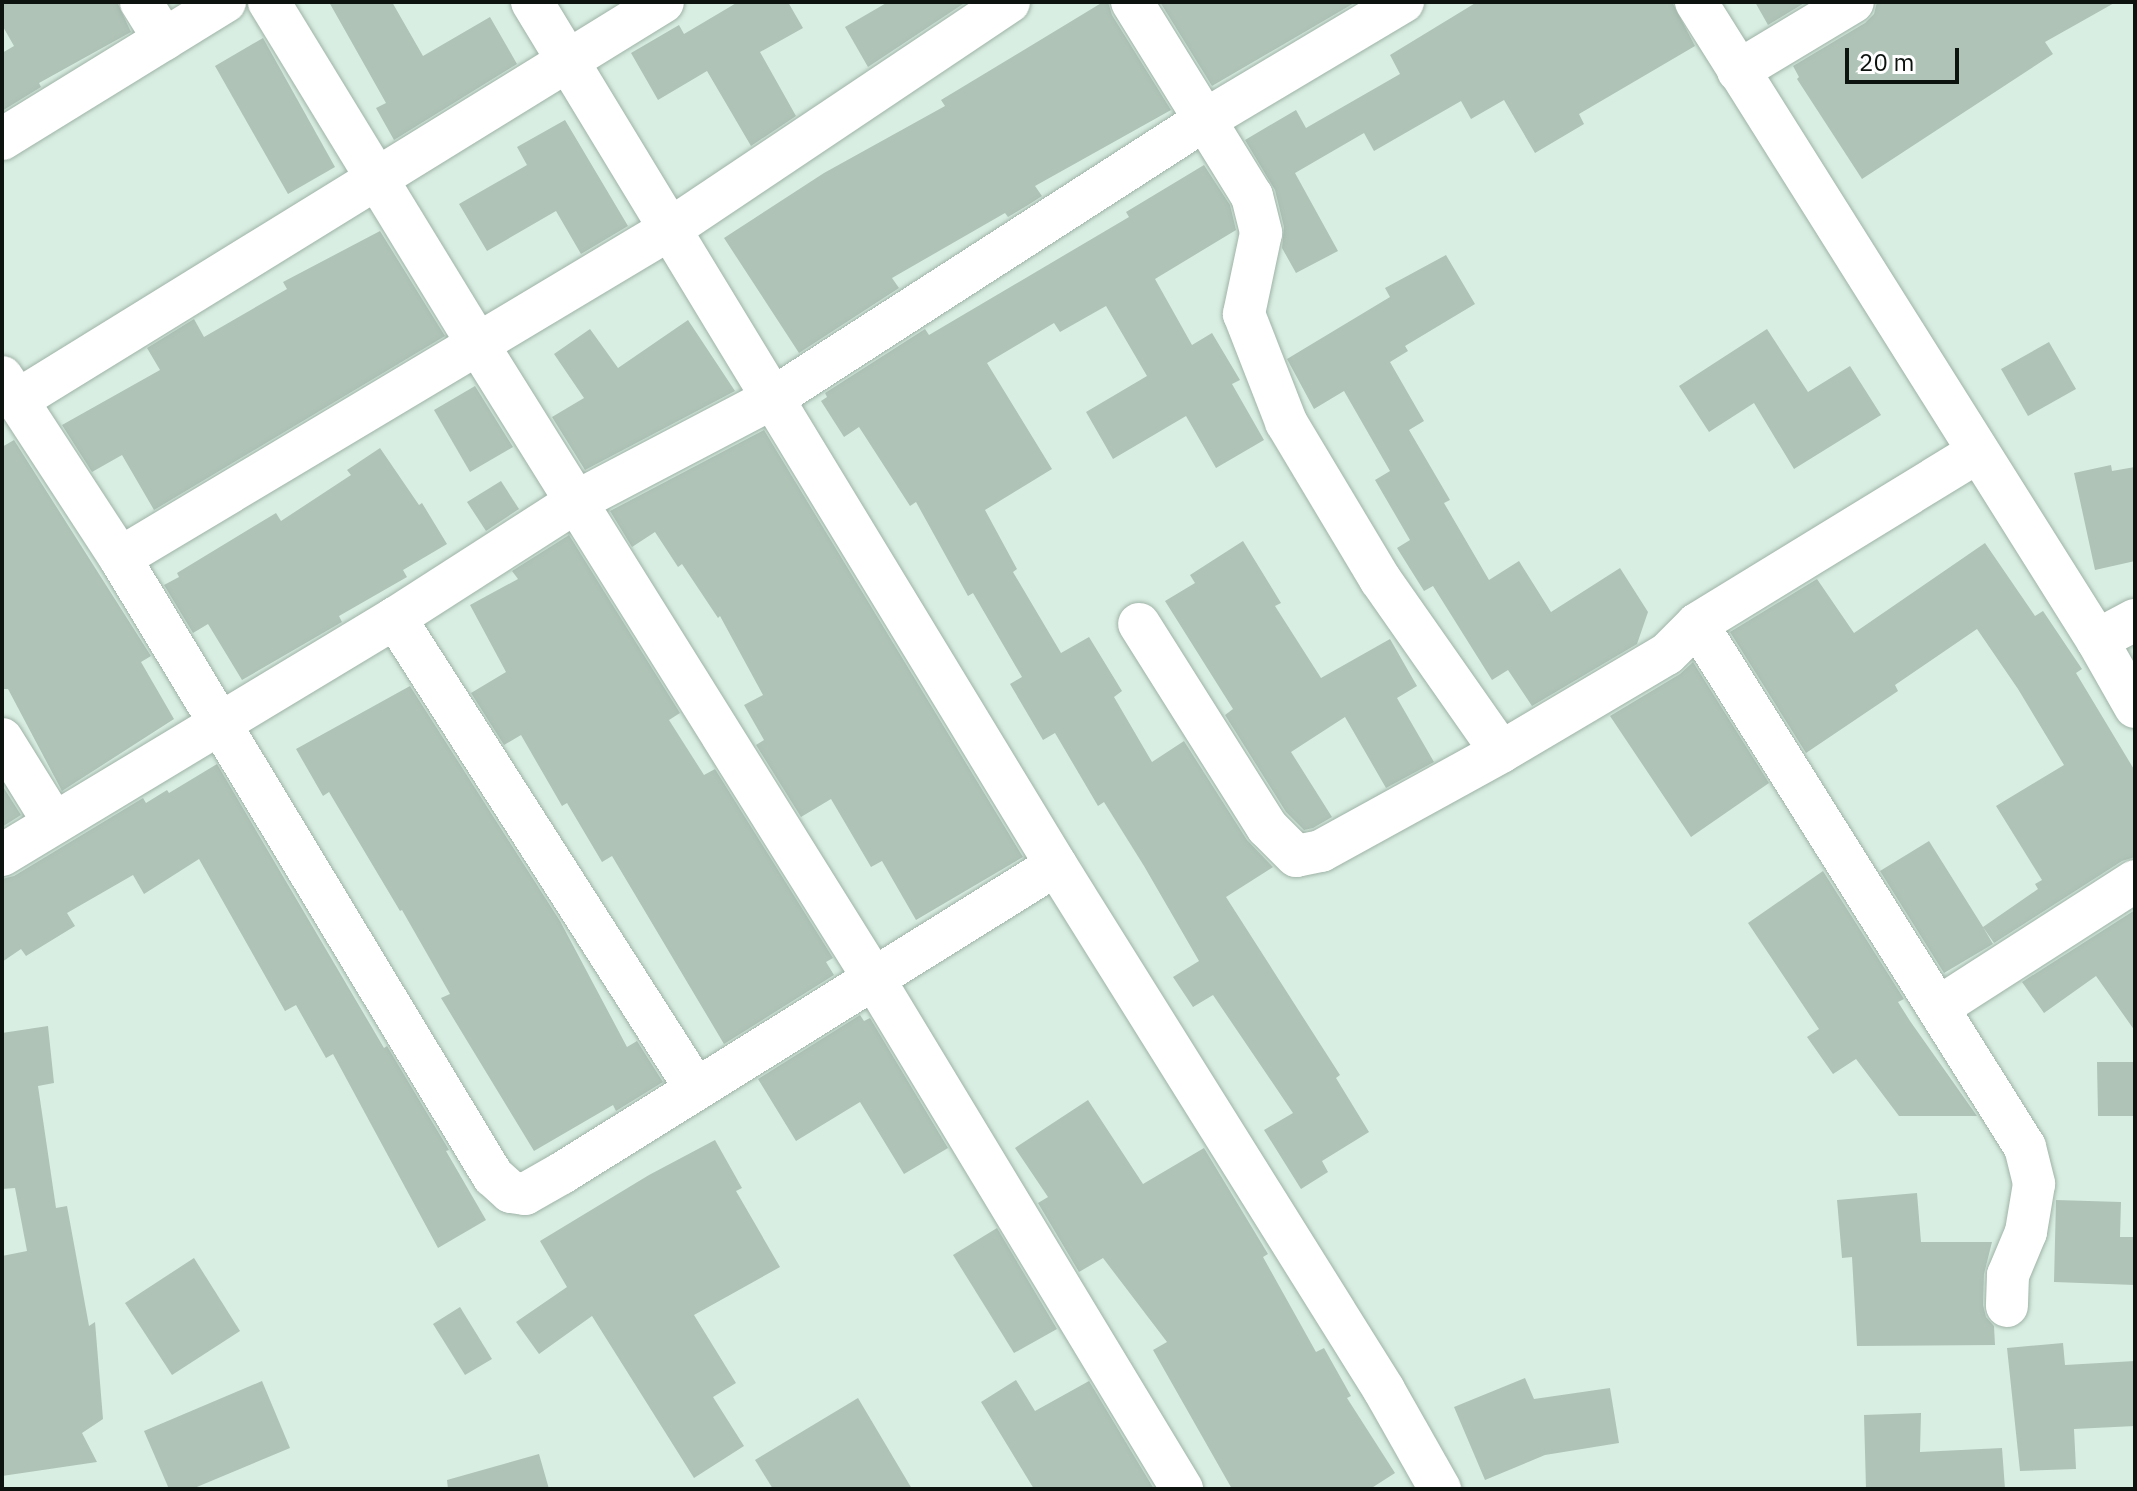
<!DOCTYPE html>
<style>
body{margin:0}
#map{position:relative;width:2137px;height:1491px;overflow:hidden;background:#d9eee2;font-family:"IBM Plex Sans",sans-serif}
div>[style]{position:absolute}
[style*='--x']{left:calc(var(--x)*1px);top:calc(var(--y)*1px);width:calc(var(--w)*1px);rotate:calc(var(--a)*1deg)}
.building>*{inset:0;background:#afc3b7}
.roads{filter:drop-shadow(0 0 2px #9fb3a7) drop-shadow(0 0 2px #9fb3a7)}
.minor>*{height:42px;margin:-21px;padding:0 21px;transform-origin:21px;border-radius:21px;background:#fff}
span{translate:-50% -50%;white-space:nowrap;text-align:center;line-height:1.15;-webkit-text-stroke:7px #fff;paint-order:stroke}
.frame{position:absolute;inset:0;border:4px solid #0d1410;pointer-events:none}
.scale{position:absolute;left:1845px;top:48px;width:114px;height:36px;box-sizing:border-box;border:4px solid #0d1410;border-top:0;padding-left:10px;font-size:24px;line-height:28px;white-space:nowrap;color:#0d1410;-webkit-text-stroke:6px #fff;paint-order:stroke}
</style>
<div id="map">
<div class="building">
<i style="clip-path:polygon(2px 2px,117px 2px,131px 32px,39px 83px,41px 87px,2px 111px,2px 53px,14px 46px,2px 25px)"></i>
<i style="clip-path:polygon(329px 2px,392px 2px,423px 56px,490px 17px,517px 64px,394px 140px,376px 108px,386px 103px)"></i>
<i style="clip-path:polygon(738px 2px,788px 2px,803px 28px,760px 52px,796px 116px,751px 146px,707px 71px,658px 100px,631px 53px,679px 25px,684px 34px)"></i>
<i style="clip-path:polygon(888px 2px,966px 2px,868px 67px,845px 27px)"></i>
<i style="clip-path:polygon(1103px 2px,1108px 2px,1112px 15px,1171px 110px,1035px 186px,1042px 196px,1028px 205px,1008px 217px,1005px 213px,892px 278px,899px 288px,799px 353px,724px 238px,824px 173px,945px 106px,941px 100px)"></i>
<i style="clip-path:polygon(1160px 2px,1356px 2px,1212px 86px)"></i>
<i style="clip-path:polygon(1477px 2px,1672px 2px,1695px 46px,1579px 114px,1584px 124px,1535px 153px,1504px 100px,1471px 119px,1461px 101px,1374px 151px,1364px 133px,1295px 173px,1338px 251px,1296px 273px,1282px 248px,1284px 227px,1275px 190px,1245px 140px,1296px 110px,1306px 128px,1400px 74px,1390px 55px)"></i>
<i style="clip-path:polygon(1755px 2px,1806px 2px,1768px 25px)"></i>
<i style="clip-path:polygon(1877px 2px,2116px 2px,2045px 42px,2053px 54px,1862px 179px,1797px 79px,1799px 77px,1793px 66px,1865px 23px,1874px 14px)"></i>
<i style="clip-path:polygon(263px 38px,335px 167px,288px 194px,215px 66px)"></i>
<i style="clip-path:polygon(565px 120px,628px 226px,581px 254px,556px 211px,487px 251px,459px 204px,527px 165px,517px 147px)"></i>
<i style="clip-path:polygon(1204px 165px,1230px 205px,1236px 230px,1155px 279px,1192px 345px,1212px 333px,1240px 380px,1232px 384px,1264px 440px,1216px 468px,1186px 416px,1113px 459px,1086px 412px,1147px 376px,1106px 306px,1060px 332px,1054px 323px,987px 363px,1052px 469px,985px 510px,1017px 569px,1013px 572px,1061px 653px,1089px 637px,1122px 691px,1114px 697px,1152px 762px,1184px 741px,1247px 840px,1273px 867px,1226px 897px,1340px 1075px,1336px 1078px,1369px 1132px,1322px 1161px,1328px 1172px,1301px 1189px,1264px 1130px,1293px 1113px,1213px 995px,1193px 1007px,1173px 977px,1199px 961px,1144px 866px,1104px 802px,1098px 806px,1055px 733px,1043px 740px,1010px 684px,1022px 677px,973px 593px,968px 596px,916px 502px,910px 506px,859px 427px,844px 437px,821px 401px,827px 397px,825px 393px,925px 329px,929px 335px,1129px 217px,1126px 212px)"></i>
<i style="clip-path:polygon(380px 231px,445px 336px,154px 510px,122px 455px,92px 472px,62px 425px,160px 370px,147px 348px,194px 319px,204px 337px,287px 289px,283px 282px)"></i>
<i style="clip-path:polygon(1446px 255px,1475px 304px,1405px 346px,1408px 351px,1390px 362px,1424px 421px,1409px 430px,1450px 500px,1444px 503px,1489px 580px,1519px 561px,1551px 612px,1620px 568px,1648px 612px,1637px 644px,1532px 706px,1508px 670px,1492px 680px,1433px 586px,1424px 591px,1397px 548px,1410px 540px,1375px 480px,1390px 471px,1344px 391px,1314px 409px,1287px 359px,1390px 297px,1385px 288px)"></i>
<i style="clip-path:polygon(688px 320px,735px 391px,585px 470px,552px 417px,584px 398px,554px 354px,590px 329px,618px 368px)"></i>
<i style="clip-path:polygon(1767px 329px,1808px 392px,1850px 366px,1881px 415px,1794px 469px,1754px 403px,1709px 432px,1679px 386px)"></i>
<i style="clip-path:polygon(2049px 342px,2076px 389px,2028px 416px,2001px 369px)"></i>
<i style="clip-path:polygon(475px 386px,513px 447px,470px 472px,434px 410px)"></i>
<i style="clip-path:polygon(764px 430px,1023px 857px,916px 920px,882px 861px,871px 867px,831px 799px,801px 817px,756px 745px,764px 740px,744px 705px,763px 695px,720px 616px,718px 618px,682px 564px,678px 567px,655px 532px,632px 547px,610px 511px)"></i>
<i style="clip-path:polygon(14px 440px,151px 656px,141px 662px,174px 719px,62px 791px,8px 689px,2px 689px,2px 447px)"></i>
<i style="clip-path:polygon(380px 448px,419px 505px,422px 503px,447px 544px,403px 570px,407px 577px,339px 616px,342px 622px,242px 680px,208px 624px,193px 633px,164px 585px,179px 577px,177px 573px,276px 513px,281px 521px,351px 475px,347px 470px)"></i>
<i style="clip-path:polygon(2111px 465px,2112px 471px,2135px 467px,2135px 561px,2095px 570px,2074px 473px)"></i>
<i style="clip-path:polygon(501px 481px,519px 509px,486px 531px,467px 502px)"></i>
<i style="clip-path:polygon(569px 535px,680px 713px,669px 720px,704px 775px,715px 769px,833px 958px,826px 962px,834px 975px,724px 1044px,612px 856px,602px 862px,567px 803px,562px 806px,521px 735px,504px 745px,471px 693px,506px 672px,470px 605px,518px 579px,512px 571px)"></i>
<i style="clip-path:polygon(1243px 541px,1281px 603px,1275px 606px,1321px 678px,1390px 639px,1417px 686px,1397px 698px,1434px 762px,1386px 788px,1345px 717px,1291px 752px,1332px 817px,1313px 828px,1304px 830px,1286px 812px,1225px 715px,1233px 709px,1165px 601px,1195px 583px,1190px 575px)"></i>
<i style="clip-path:polygon(1985px 543px,2035px 616px,2043px 611px,2082px 669px,2076px 673px,2135px 771px,2135px 857px,2122px 861px,1994px 943px,1983px 927px,1993px 944px,1944px 973px,1880px 871px,1929px 841px,1983px 927px,2038px 889px,2035px 884px,2042px 880px,1996px 806px,2064px 765px,2018px 689px,1977px 629px,1895px 685px,1898px 691px,1806px 753px,1730px 632px,1817px 579px,1854px 633px)"></i>
<i style="clip-path:polygon(1693px 662px,1769px 783px,1691px 837px,1610px 716px,1680px 674px)"></i>
<i style="clip-path:polygon(410px 686px,560px 921px,627px 1047px,637px 1041px,663px 1082px,616px 1111px,613px 1105px,534px 1151px,441px 998px,450px 994px,402px 910px,400px 911px,329px 792px,323px 796px,296px 749px)"></i>
<i style="clip-path:polygon(217px 764px,384px 1048px,387px 1046px,449px 1150px,446px 1151px,486px 1220px,438px 1248px,333px 1054px,326px 1058px,296px 1005px,285px 1011px,199px 859px,144px 894px,133px 875px,67px 913px,75px 926px,26px 956px,21px 949px,2px 962px,2px 879px,14px 876px,143px 798px,146px 803px,167px 790px,169px 793px)"></i>
<i style="clip-path:polygon(2px 785px,21px 815px,2px 827px)"></i>
<i style="clip-path:polygon(1823px 871px,1904px 999px,1898px 1002px,1910px 1021px,1977px 1116px,1899px 1116px,1856px 1059px,1833px 1074px,1807px 1037px,1819px 1029px,1748px 923px)"></i>
<i style="clip-path:polygon(2135px 910px,2135px 1031px,2096px 976px,2044px 1013px,2022px 982px)"></i>
<i style="clip-path:polygon(860px 1015px,864px 1021px,870px 1018px,948px 1148px,904px 1174px,860px 1102px,796px 1141px,758px 1079px)"></i>
<i style="clip-path:polygon(48px 1026px,54px 1083px,38px 1086px,56px 1208px,67px 1206px,89px 1326px,95px 1322px,103px 1419px,82px 1433px,97px 1462px,2px 1476px,2px 1256px,27px 1251px,15px 1188px,2px 1189px,2px 1033px)"></i>
<i style="clip-path:polygon(2097px 1062px,2135px 1062px,2135px 1116px,2098px 1116px)"></i>
<i style="clip-path:polygon(1088px 1100px,1143px 1184px,1204px 1148px,1268px 1254px,1263px 1257px,1316px 1352px,1324px 1348px,1351px 1396px,1347px 1398px,1395px 1473px,1370px 1489px,1232px 1489px,1153px 1350px,1167px 1342px,1103px 1258px,1079px 1272px,1038px 1203px,1048px 1197px,1015px 1148px)"></i>
<i style="clip-path:polygon(715px 1140px,742px 1188px,736px 1191px,780px 1267px,694px 1315px,736px 1383px,713px 1397px,744px 1446px,694px 1478px,592px 1316px,539px 1354px,516px 1322px,567px 1287px,540px 1241px,649px 1175px)"></i>
<i style="clip-path:polygon(1917px 1193px,1921px 1242px,1992px 1242px,1984px 1274px,1983px 1305px,1986px 1317px,1994px 1326px,1995px 1345px,1857px 1346px,1852px 1257px,1842px 1258px,1837px 1200px)"></i>
<i style="clip-path:polygon(2056px 1200px,2121px 1202px,2120px 1237px,2135px 1237px,2135px 1285px,2054px 1282px)"></i>
<i style="clip-path:polygon(997px 1228px,1057px 1329px,1014px 1353px,953px 1255px)"></i>
<i style="clip-path:polygon(194px 1258px,240px 1331px,172px 1375px,125px 1303px)"></i>
<i style="clip-path:polygon(460px 1307px,492px 1359px,465px 1375px,433px 1324px)"></i>
<i style="clip-path:polygon(2063px 1343px,2065px 1365px,2135px 1361px,2135px 1426px,2074px 1429px,2076px 1469px,2020px 1471px,2007px 1348px)"></i>
<i style="clip-path:polygon(1525px 1378px,1534px 1399px,1610px 1388px,1619px 1443px,1545px 1455px,1485px 1480px,1454px 1407px)"></i>
<i style="clip-path:polygon(1016px 1380px,1035px 1411px,1089px 1381px,1154px 1489px,1034px 1489px,981px 1402px)"></i>
<i style="clip-path:polygon(262px 1381px,290px 1448px,192px 1489px,169px 1489px,144px 1431px)"></i>
<i style="clip-path:polygon(858px 1398px,912px 1489px,773px 1489px,755px 1460px)"></i>
<i style="clip-path:polygon(1921px 1413px,1920px 1452px,2002px 1448px,2005px 1489px,1866px 1489px,1864px 1415px)"></i>
<i style="clip-path:polygon(539px 1454px,549px 1489px,448px 1489px,447px 1480px)"></i>
</div>
<div class="roads">
<div class="minor">
<i style="--x:141;--y:2;--w:44;--a:58.1"></i>
<i style="--x:269;--y:2;--w:399;--a:58.6"></i>
<i style="--x:477;--y:343;--w:750;--a:58.03"></i>
<i style="--x:874;--y:979;--w:596;--a:58.87"></i>
<i style="--x:532;--y:2;--w:1010;--a:58.73"></i>
<i style="--x:1056;--y:865;--w:619;--a:58"></i>
<i style="--x:1384;--y:1390;--w:114;--a:60.5"></i>
<i style="--x:1132;--y:2;--w:228;--a:58.3"></i>
<i style="--x:1252;--y:196;--w:38;--a:76"></i>
<i style="--x:1261;--y:233;--w:83;--a:101.9"></i>
<i style="--x:1244;--y:314;--w:116;--a:68.7"></i>
<i style="--x:1286;--y:422;--w:183;--a:59.1"></i>
<i style="--x:1380;--y:579;--w:211;--a:55"></i>
<i style="--x:1501;--y:752;--w:205;--a:151.2"></i>
<i style="--x:1321;--y:851;--w:25;--a:169"></i>
<i style="--x:1296;--y:856;--w:41;--a:-135"></i>
<i style="--x:1267;--y:827;--w:240;--a:-122.2"></i>
<i style="--x:1696;--y:2;--w:754;--a:57.85"></i>
<i style="--x:2097;--y:640;--w:77;--a:60.4"></i>
<i style="--x:1738;--y:71;--w:134;--a:-31"></i>
<i style="--x:2;--y:139;--w:262;--a:-31.6"></i>
<i style="--x:2;--y:377;--w:216;--a:56.9"></i>
<i style="--x:120;--y:558;--w:722;--a:58.89"></i>
<i style="--x:493;--y:1176;--w:24;--a:42"></i>
<i style="--x:511;--y:1192;--w:14;--a:8"></i>
<i style="--x:525;--y:1194;--w:43;--a:-29.6"></i>
<i style="--x:562;--y:1173;--w:582;--a:-31.94"></i>
<i style="--x:16;--y:401;--w:760;--a:-31.66"></i>
<i style="--x:120;--y:558;--w:641;--a:-30.89"></i>
<i style="--x:670;--y:229;--w:408;--a:-33.8"></i>
<i style="--x:395;--y:618;--w:559;--a:57.42"></i>
<i style="--x:1697;--y:624;--w:329;--a:-31.5"></i>
<i style="--x:2097;--y:640;--w:43;--a:-27.8"></i>
<i style="--x:2;--y:739;--w:99;--a:58.2"></i>
<i style="--x:1501;--y:752;--w:193;--a:-30.6"></i>
<i style="--x:1667;--y:654;--w:42;--a:-45"></i>
<i style="--x:1697;--y:624;--w:617;--a:57.91"></i>
<i style="--x:2025;--y:1147;--w:38;--a:76"></i>
<i style="--x:2034;--y:1184;--w:49;--a:99.5"></i>
<i style="--x:2026;--y:1232;--w:47;--a:112.7"></i>
<i style="--x:2008;--y:1275;--w:31;--a:92"></i>
<i style="--x:2;--y:855;--w:459;--a:-31.1"></i>
<i style="--x:395;--y:618;--w:216;--a:-32.7"></i>
<i style="--x:577;--y:501;--w:221;--a:-27.7"></i>
<i style="--x:773;--y:398;--w:511;--a:-32.79"></i>
<i style="--x:1203;--y:121;--w:233;--a:-30.8"></i>
<i style="--x:1939;--y:1007;--w:233;--a:-32.7"></i>
</div>
</div>
<div class="frame"></div>
<div class="scale">20 m</div>
</div>
